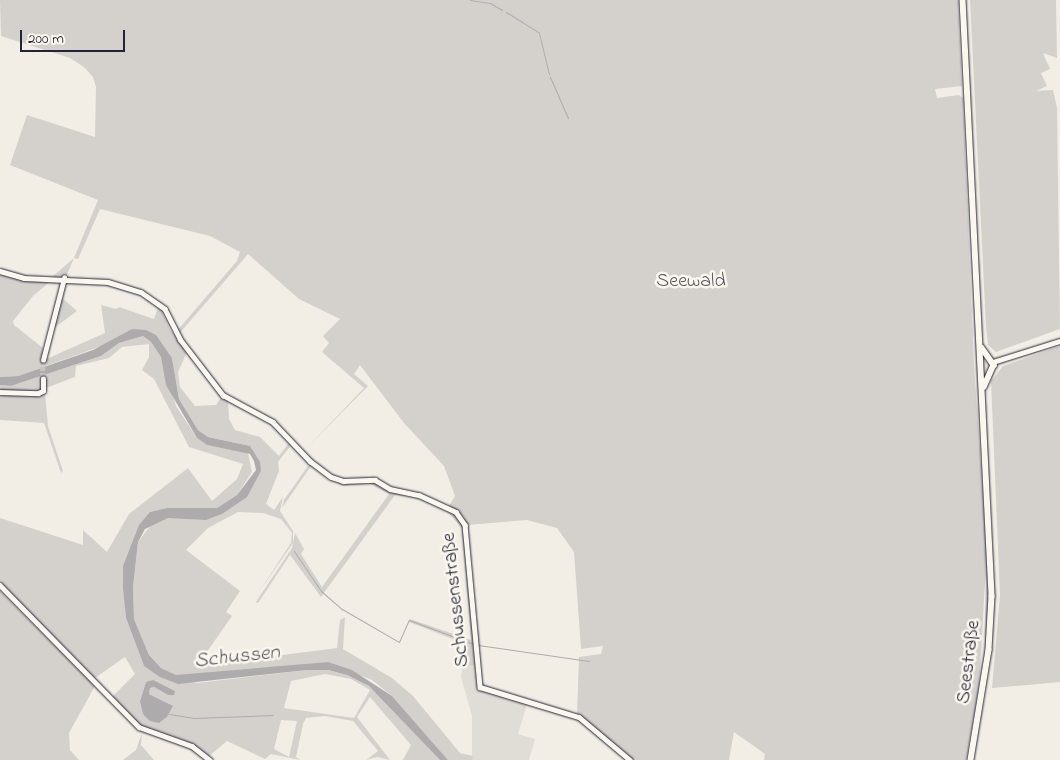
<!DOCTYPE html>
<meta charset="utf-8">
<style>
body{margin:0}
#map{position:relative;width:1060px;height:760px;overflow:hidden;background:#f2eee5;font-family:"Indie Flower",sans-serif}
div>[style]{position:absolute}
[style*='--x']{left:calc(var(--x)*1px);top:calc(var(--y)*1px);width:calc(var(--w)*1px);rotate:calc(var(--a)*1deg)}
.built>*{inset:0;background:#e0dcd6}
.green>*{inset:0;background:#d4d1cc}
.water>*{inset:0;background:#aeabad}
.stream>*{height:1px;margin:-0.5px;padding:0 0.5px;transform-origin:0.5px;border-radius:0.5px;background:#aeabad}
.minor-tunnel>*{height:4.5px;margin-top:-2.25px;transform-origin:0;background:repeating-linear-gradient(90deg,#c8c5c3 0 4.5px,transparent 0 6.5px)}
.roads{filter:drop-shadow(0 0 1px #22223b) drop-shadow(0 0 1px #22223b)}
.minor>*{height:4.5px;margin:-2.25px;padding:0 2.25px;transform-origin:2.25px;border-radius:2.25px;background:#fbf7ec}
.major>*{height:5.5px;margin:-2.75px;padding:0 2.75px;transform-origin:2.75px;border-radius:2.75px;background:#fbf7ec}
span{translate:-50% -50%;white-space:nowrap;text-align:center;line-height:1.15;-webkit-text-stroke:5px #fbf7ec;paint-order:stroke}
.park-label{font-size:20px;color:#575766}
.street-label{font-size:20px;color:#22223b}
.water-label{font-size:21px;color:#535263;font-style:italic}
.scale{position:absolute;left:20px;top:30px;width:105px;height:22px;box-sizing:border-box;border:2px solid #22223b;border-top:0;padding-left:6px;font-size:15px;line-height:18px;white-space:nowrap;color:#22223b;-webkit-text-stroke:4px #fbf7ec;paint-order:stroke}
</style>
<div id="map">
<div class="built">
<i style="clip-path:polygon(476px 665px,478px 685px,528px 701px,518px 734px,535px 739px,529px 760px,472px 760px,472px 716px,461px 677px,462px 667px)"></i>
</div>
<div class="green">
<i style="clip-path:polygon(0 0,958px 0,962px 86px,935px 89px,937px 98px,959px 95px,963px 98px,974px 366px,988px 565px,988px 646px,969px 760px,985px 651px,986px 565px,979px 688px,966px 760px,764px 760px,765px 754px,734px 732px,729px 760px,631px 760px,577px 714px,579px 657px,601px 654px,603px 646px,581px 649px,574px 552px,557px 528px,527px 520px,467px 525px,462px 515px,449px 506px,455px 496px,444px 466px,404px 423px,360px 365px,354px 374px,368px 386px,304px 451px,364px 388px,322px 352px,329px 343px,323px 336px,340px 319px,299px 299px,248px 254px,178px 335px,176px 332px,237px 261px,240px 252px,210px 236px,100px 209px,78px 259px,74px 258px,66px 277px,52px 277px,74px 258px,98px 200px,10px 165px,27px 115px,95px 137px,96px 87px,93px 77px,84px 67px,70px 58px,1px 36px)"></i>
<i style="clip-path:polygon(970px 0,1056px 0,1057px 58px,1043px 53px,1050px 69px,1041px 73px,1047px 86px,1036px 91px,1053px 90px,1057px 108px,1060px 329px,996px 352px,988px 345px,986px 327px)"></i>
<i style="clip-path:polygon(0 272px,53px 279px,33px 296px,13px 321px,14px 325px,43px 348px,42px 361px,105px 333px,101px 305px,116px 309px,119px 307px,154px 319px,159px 305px,170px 330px,187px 352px,178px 372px,180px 387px,195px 406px,216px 405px,222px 396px,228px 401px,229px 419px,235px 430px,260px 437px,279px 456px,291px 440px,292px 444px,278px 462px,279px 471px,266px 504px,274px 510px,283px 497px,280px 511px,293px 531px,293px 543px,259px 592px,291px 543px,292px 533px,281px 519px,263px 513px,238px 512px,208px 528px,186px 550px,240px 591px,226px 612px,232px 616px,197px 666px,337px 648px,340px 620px,345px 617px,343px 649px,392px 678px,413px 696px,460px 753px,473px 756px,472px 760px,448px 760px,392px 696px,372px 680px,328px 662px,197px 675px,176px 675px,161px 668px,149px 655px,134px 619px,133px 588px,138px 542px,153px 522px,168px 518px,222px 514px,261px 471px,250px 446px,208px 437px,198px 430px,179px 399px,172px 358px,146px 330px,18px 376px,0 377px)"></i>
<i style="clip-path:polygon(62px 298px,77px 311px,50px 331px,59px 299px)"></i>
<i style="clip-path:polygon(evenodd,143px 336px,151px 342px,161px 357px,176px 406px,197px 438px,207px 445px,248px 453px,252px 472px,237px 495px,217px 508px,167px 508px,150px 512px,123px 566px,126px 618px,144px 666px,197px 683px,307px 670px,328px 670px,347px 675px,369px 686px,385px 701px,440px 760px,403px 760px,411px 745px,370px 697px,357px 717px,390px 760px,377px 757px,366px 760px,378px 751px,353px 721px,325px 716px,306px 718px,303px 724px,296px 757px,300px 760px,271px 754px,265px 759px,227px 741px,209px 756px,183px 740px,140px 727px,112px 697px,135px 674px,125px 657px,95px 678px,0 582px,0 518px,83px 545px,83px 530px,107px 552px,129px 514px,188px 468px,212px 501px,237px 479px,243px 464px,189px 447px,154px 379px,142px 370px,149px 357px,149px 344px,122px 347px,109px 358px,76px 366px,75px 377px,38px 391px,9px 393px,32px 396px,45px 392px,48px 426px,63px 471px,61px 473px,44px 423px,0 420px,0 385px,11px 386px,101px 356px,119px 343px,143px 336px,325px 674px,351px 679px,370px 690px,354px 718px,284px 708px,291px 681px,325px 674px,143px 336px,146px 682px,171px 689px,175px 691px,168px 695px,154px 687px,150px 688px,149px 694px,167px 703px,140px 701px,146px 682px,143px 336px,281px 720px,297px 721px,289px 757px,274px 749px,281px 720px)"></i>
<i style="clip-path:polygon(1060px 346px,1060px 682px,992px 688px,1000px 595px,991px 381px,1003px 366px)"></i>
<i style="clip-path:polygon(312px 465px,335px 480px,368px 479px,391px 492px,413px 495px,442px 506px,460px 519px,463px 524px,476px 665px,462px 667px,463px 643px,409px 622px,410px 619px,471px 640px,462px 528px,448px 512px,414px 496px,395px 495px,321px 597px,290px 555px,258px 603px,256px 602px,292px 548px,295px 533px,304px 549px,301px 554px,322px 587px,389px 494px,368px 483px,344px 486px,333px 481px,311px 466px,282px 508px,284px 500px,308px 466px)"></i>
<i style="clip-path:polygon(0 591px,95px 686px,69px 733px,70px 750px,79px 760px,0 760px)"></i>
<i style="clip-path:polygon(142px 733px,141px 745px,154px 760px,123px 760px,136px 750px)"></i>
</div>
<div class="water">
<i style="clip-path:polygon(132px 329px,146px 330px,156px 335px,172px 358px,179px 399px,198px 430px,208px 437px,250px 446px,260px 462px,261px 471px,247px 497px,222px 514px,206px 520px,168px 518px,145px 529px,138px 542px,133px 588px,134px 619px,149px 655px,161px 668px,176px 675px,328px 662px,352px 670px,392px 696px,448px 760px,440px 760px,369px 686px,347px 675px,328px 670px,307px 670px,178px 684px,160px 677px,144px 666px,126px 618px,123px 588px,123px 566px,139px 525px,150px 512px,167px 508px,217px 508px,237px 495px,256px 470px,254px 461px,250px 454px,207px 445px,197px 438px,166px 385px,161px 357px,151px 342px,143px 336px,119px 343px,101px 356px,11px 386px,0 385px,0 377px,18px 376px,93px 350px)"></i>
<i style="clip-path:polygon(153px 680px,175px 691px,174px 695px,168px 695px,154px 687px,150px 688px,149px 694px,173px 706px,167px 717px,159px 723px,150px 721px,143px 714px,140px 701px,146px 682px)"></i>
</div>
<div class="stream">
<i style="--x:470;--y:0;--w:20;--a:9"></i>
<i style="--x:490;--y:3;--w:14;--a:30"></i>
<i style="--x:506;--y:12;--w:39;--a:32"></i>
<i style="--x:539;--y:33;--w:42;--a:76.3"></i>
<i style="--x:550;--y:77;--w:45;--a:66.3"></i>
<i style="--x:294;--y:551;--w:48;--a:56"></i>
<i style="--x:321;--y:591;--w:28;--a:41"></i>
<i style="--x:342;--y:609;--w:66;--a:30.1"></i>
<i style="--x:399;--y:642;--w:24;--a:-66"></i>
<i style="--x:409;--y:620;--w:69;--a:20.3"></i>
<i style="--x:478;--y:645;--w:112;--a:8.2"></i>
<i style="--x:169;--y:714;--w:24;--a:9"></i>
<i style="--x:193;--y:718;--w:80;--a:-2.1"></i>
</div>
<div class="minor-tunnel">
<i style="--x:43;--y:360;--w:19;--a:90"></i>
</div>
<div class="roads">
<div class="minor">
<i style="--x:0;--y:271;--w:25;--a:16"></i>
<i style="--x:24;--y:278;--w:84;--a:2.7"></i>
<i style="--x:108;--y:282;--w:34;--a:17"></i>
<i style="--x:141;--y:292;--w:29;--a:35"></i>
<i style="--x:165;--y:309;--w:34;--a:63"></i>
<i style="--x:180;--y:339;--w:71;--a:52.5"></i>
<i style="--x:223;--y:395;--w:57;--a:28.4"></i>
<i style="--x:273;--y:422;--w:54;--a:46.5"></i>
<i style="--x:310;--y:461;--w:26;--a:37"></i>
<i style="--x:331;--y:477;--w:13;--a:18"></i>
<i style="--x:343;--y:481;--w:32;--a:-2"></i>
<i style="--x:375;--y:480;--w:17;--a:31"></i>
<i style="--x:390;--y:489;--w:30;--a:12"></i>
<i style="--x:419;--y:495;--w:41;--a:24.7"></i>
<i style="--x:456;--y:512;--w:16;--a:55"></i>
<i style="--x:465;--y:525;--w:163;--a:84.7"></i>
<i style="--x:480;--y:687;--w:103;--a:16.9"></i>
<i style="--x:579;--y:717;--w:67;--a:40.1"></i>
<i style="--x:43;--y:360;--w:85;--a:-75.6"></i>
<i style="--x:993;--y:362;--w:70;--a:-17.4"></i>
<i style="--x:0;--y:392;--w:38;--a:2"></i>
<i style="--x:38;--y:393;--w:5;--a:-22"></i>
<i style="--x:43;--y:391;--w:12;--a:-90"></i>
<i style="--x:0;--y:585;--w:199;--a:45.6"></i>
<i style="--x:139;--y:727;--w:56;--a:19.7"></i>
<i style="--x:192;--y:746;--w:23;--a:38"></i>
</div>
<div class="major">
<i style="--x:963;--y:0;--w:597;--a:87.21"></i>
<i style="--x:992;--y:596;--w:54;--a:93.2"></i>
<i style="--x:989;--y:650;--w:111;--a:99.3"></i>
<i style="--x:982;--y:348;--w:21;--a:55"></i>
<i style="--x:994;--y:365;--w:24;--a:114"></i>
</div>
</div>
<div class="park-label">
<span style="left:691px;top:281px">Seewald</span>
</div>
<div class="street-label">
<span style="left:456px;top:600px;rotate:-96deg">Schussenstraße</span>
<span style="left:969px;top:662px;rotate:-83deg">Seestraße</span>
</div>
<div class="water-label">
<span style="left:237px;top:657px;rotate:-6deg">Schussen</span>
</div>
<div class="scale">200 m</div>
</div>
